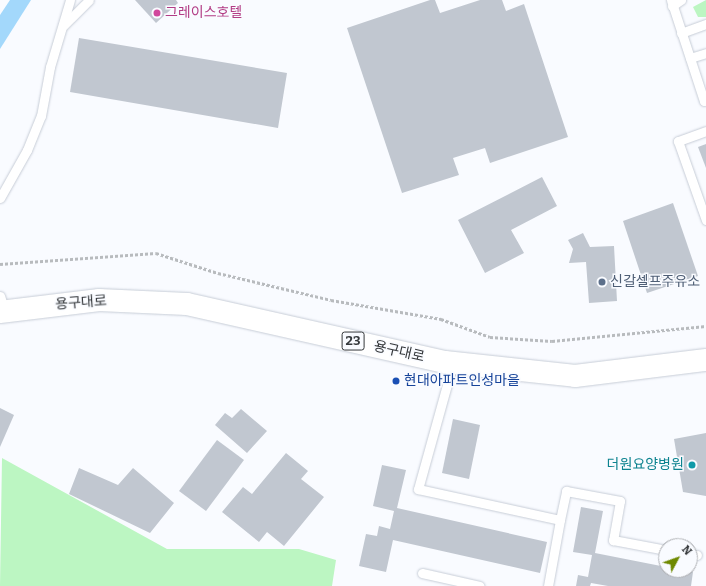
<!DOCTYPE html>
<meta charset="utf-8">
<style>
body{margin:0}
#map{position:relative;width:706px;height:586px;overflow:hidden;background:#f9fbff;font-family:Bitter,"Noto Sans KR",serif}
div>[style]{position:absolute}
[style*='--x']{left:calc(var(--x)*1px);top:calc(var(--y)*1px);width:calc(var(--w)*1px);rotate:calc(var(--a)*1deg)}
.green>*{inset:0;background:#bcf6c2}
.water>*{inset:0;background:#a3d8fb}
.building>*{inset:0;background:#c1c7d0}
.path>*{height:2.5px;margin-top:-1.25px;transform-origin:0;background:repeating-linear-gradient(90deg,#b8bbbe 0 3px,transparent 0 5px)}
.roads{filter:drop-shadow(0 0 1px #c7cdd7) drop-shadow(0 0 1px #c7cdd7)}
.lane>*{height:9px;margin:-4.5px;padding:0 4.5px;transform-origin:4.5px;border-radius:4.5px;background:#fff}
.primary>*{height:22px;margin:-11px;padding:0 11px;transform-origin:11px;border-radius:11px;background:#fff}
.dots>*{width:11px;height:11px;translate:-50% -50%;box-sizing:border-box;border:2px solid #f9fbff;border-radius:50%}
span{translate:-50% -50%;white-space:nowrap;text-align:center;line-height:1.15;-webkit-text-stroke:3px #f9fbff;paint-order:stroke}
.shield-label span{padding:1px 3px;background:#f9fbff;border:1px solid;border-radius:3px;-webkit-text-stroke-width:0}
.shield-label{font-size:13px;color:#35383b;font-weight:700}
.hotel-label{font-size:14px;color:#b23c85}
.left{translate:0 -50%;text-align:left}
.service-label{font-size:14px;color:#4e5e75}
.street-label{font-size:14px;color:#35383b}
.transit-label{font-size:14px;color:#164399}
.culture-label{font-size:14px;color:#0d838f}
.right{translate:-100% -50%;text-align:right}
.north{position:absolute;left:658px;top:538px;width:40px;height:40px;box-sizing:border-box;background:#f9fbff;border:1px solid #abadb1;border-radius:50%;rotate:49deg;font-size:11px;font-weight:700;line-height:16px;text-align:center;color:#35383b}
.north::after{content:'';display:block;margin:auto;width:14px;height:18px;background:#6e8900;clip-path:polygon(50% 0,100% 100%,50% 72%,0 100%)}
</style>
<div id="map">
<div class="green">
<i style="clip-path:polygon(706px 0,706px 17px,698px 17px,693px 7px)"></i>
<i style="clip-path:polygon(2px 458px,167px 549px,299px 549px,336px 560px,332px 586px,0 586px)"></i>
</div>
<div class="water">
<i style="clip-path:polygon(10px 0,31px 0,0 49px,0 15px)"></i>
</div>
<div class="building">
<i style="clip-path:polygon(135px 0,176px 0,178px 3px,156px 23px)"></i>
<i style="clip-path:polygon(430px 0,435px 0,440px 13px,480px 0,502px 0,506px 11px,524px 4px,568px 137px,490px 163px,485px 148px,453px 158px,459px 175px,402px 193px,347px 28px)"></i>
<i style="clip-path:polygon(79px 38px,287px 73px,278px 128px,70px 92px)"></i>
<i style="clip-path:polygon(706px 144px,706px 168px,698px 147px)"></i>
<i style="clip-path:polygon(542px 177px,557px 206px,511px 230px,524px 253px,485px 273px,458px 220px)"></i>
<i style="clip-path:polygon(673px 203px,698px 276px,647px 293px,623px 221px)"></i>
<i style="clip-path:polygon(583px 233px,590px 247px,614px 246px,617px 301px,589px 303px,586px 262px,569px 263px,573px 249px,568px 240px)"></i>
<i style="clip-path:polygon(0 408px,14px 415px,0 447px)"></i>
<i style="clip-path:polygon(241px 409px,267px 431px,247px 453px,215px 425px,225px 413px,232px 418px)"></i>
<i style="clip-path:polygon(453px 419px,480px 425px,469px 479px,442px 473px)"></i>
<i style="clip-path:polygon(706px 433px,706px 496px,683px 492px,674px 439px)"></i>
<i style="clip-path:polygon(217px 440px,244px 460px,206px 511px,179px 491px)"></i>
<i style="clip-path:polygon(286px 453px,308px 471px,301px 479px,324px 497px,284px 546px,267px 532px,259px 542px,222px 512px,243px 487px,252px 494px)"></i>
<i style="clip-path:polygon(382px 465px,406px 470px,397px 508px,547px 542px,540px 573px,393px 540px,386px 572px,359px 566px,366px 534px,377px 536px,379px 526px,390px 529px,394px 511px,373px 506px)"></i>
<i style="clip-path:polygon(79px 468px,118px 485px,133px 468px,174px 503px,150px 533px,69px 494px)"></i>
<i style="clip-path:polygon(581px 507px,603px 511px,595px 553px,666px 567px,666px 570px,693px 572px,691px 586px,608px 586px,591px 583px,590px 586px,576px 586px,578px 575px,588px 577px,592px 555px,573px 552px)"></i>
</div>
<div class="path">
<i style="--x:0;--y:264;--w:156;--a:-4"></i>
<i style="--x:156;--y:253;--w:65;--a:17.9"></i>
<i style="--x:218;--y:273;--w:116;--a:13.4"></i>
<i style="--x:331;--y:300;--w:112;--a:9.8"></i>
<i style="--x:441;--y:319;--w:52;--a:20.2"></i>
<i style="--x:490;--y:337;--w:62;--a:3.7"></i>
<i style="--x:552;--y:341;--w:155;--a:-5.6"></i>
</div>
<div class="roads">
<div class="lane">
<i style="--x:671;--y:0;--w:106;--a:71.9"></i>
<i style="--x:704;--y:101;--w:2;--a:-27"></i>
<i style="--x:672;--y:6;--w:11;--a:-34"></i>
<i style="--x:64;--y:25;--w:35;--a:-45"></i>
<i style="--x:681;--y:33;--w:27;--a:-20"></i>
<i style="--x:690;--y:58;--w:17;--a:-17"></i>
<i style="--x:706;--y:131;--w:30;--a:160"></i>
<i style="--x:678;--y:141;--w:84;--a:70.5"></i>
<i style="--x:0;--y:198;--w:55;--a:-60.6"></i>
<i style="--x:27;--y:150;--w:37;--a:-68"></i>
<i style="--x:41;--y:116;--w:50;--a:-79.6"></i>
<i style="--x:50;--y:67;--w:70;--a:-73.4"></i>
<i style="--x:0;--y:296;--w:16;--a:72"></i>
<i style="--x:453;--y:363;--w:131;--a:105.5"></i>
<i style="--x:418;--y:489;--w:145;--a:12.3"></i>
<i style="--x:560;--y:520;--w:67;--a:100.3"></i>
<i style="--x:560;--y:520;--w:30;--a:-78"></i>
<i style="--x:566;--y:491;--w:55;--a:10.5"></i>
<i style="--x:620;--y:501;--w:40;--a:100"></i>
<i style="--x:613;--y:540;--w:54;--a:10.7"></i>
<i style="--x:690;--y:554;--w:7;--a:8"></i>
<i style="--x:422;--y:573;--w:59;--a:12.6"></i>
</div>
<div class="primary">
<i style="--x:0;--y:312;--w:100;--a:-6.9"></i>
<i style="--x:99;--y:300;--w:88;--a:2.6"></i>
<i style="--x:187;--y:304;--w:264;--a:12.7"></i>
<i style="--x:445;--y:362;--w:131;--a:6.1"></i>
<i style="--x:575;--y:376;--w:132;--a:-7"></i>
</div>
</div>
<div class="dots">
<i style="left:157px;top:13px;background:#d1479c"></i>
<i style="left:602px;top:282px;background:#5c6f8a"></i>
<i style="left:396px;top:381px;background:#1a4fb4"></i>
<i style="left:692px;top:465px;background:#0f9aa8"></i>
</div>
<div class="shield-label">
<span style="left:353px;top:341px">23</span>
</div>
<div class="hotel-label">
<span class="left" style="left:165px;top:13px">그레이스호텔</span>
</div>
<div class="service-label">
<span class="left" style="left:610px;top:282px">신갈셀프주유소</span>
</div>
<div class="street-label">
<span style="left:81px;top:303px;rotate:-4deg">용구대로</span>
<span style="left:399px;top:352px;rotate:13deg">용구대로</span>
</div>
<div class="transit-label">
<span class="left" style="left:404px;top:381px">현대아파트인성마을</span>
</div>
<div class="culture-label">
<span class="right" style="left:684px;top:465px">더원요양병원</span>
</div>
<div class="north">N</div>
</div>
